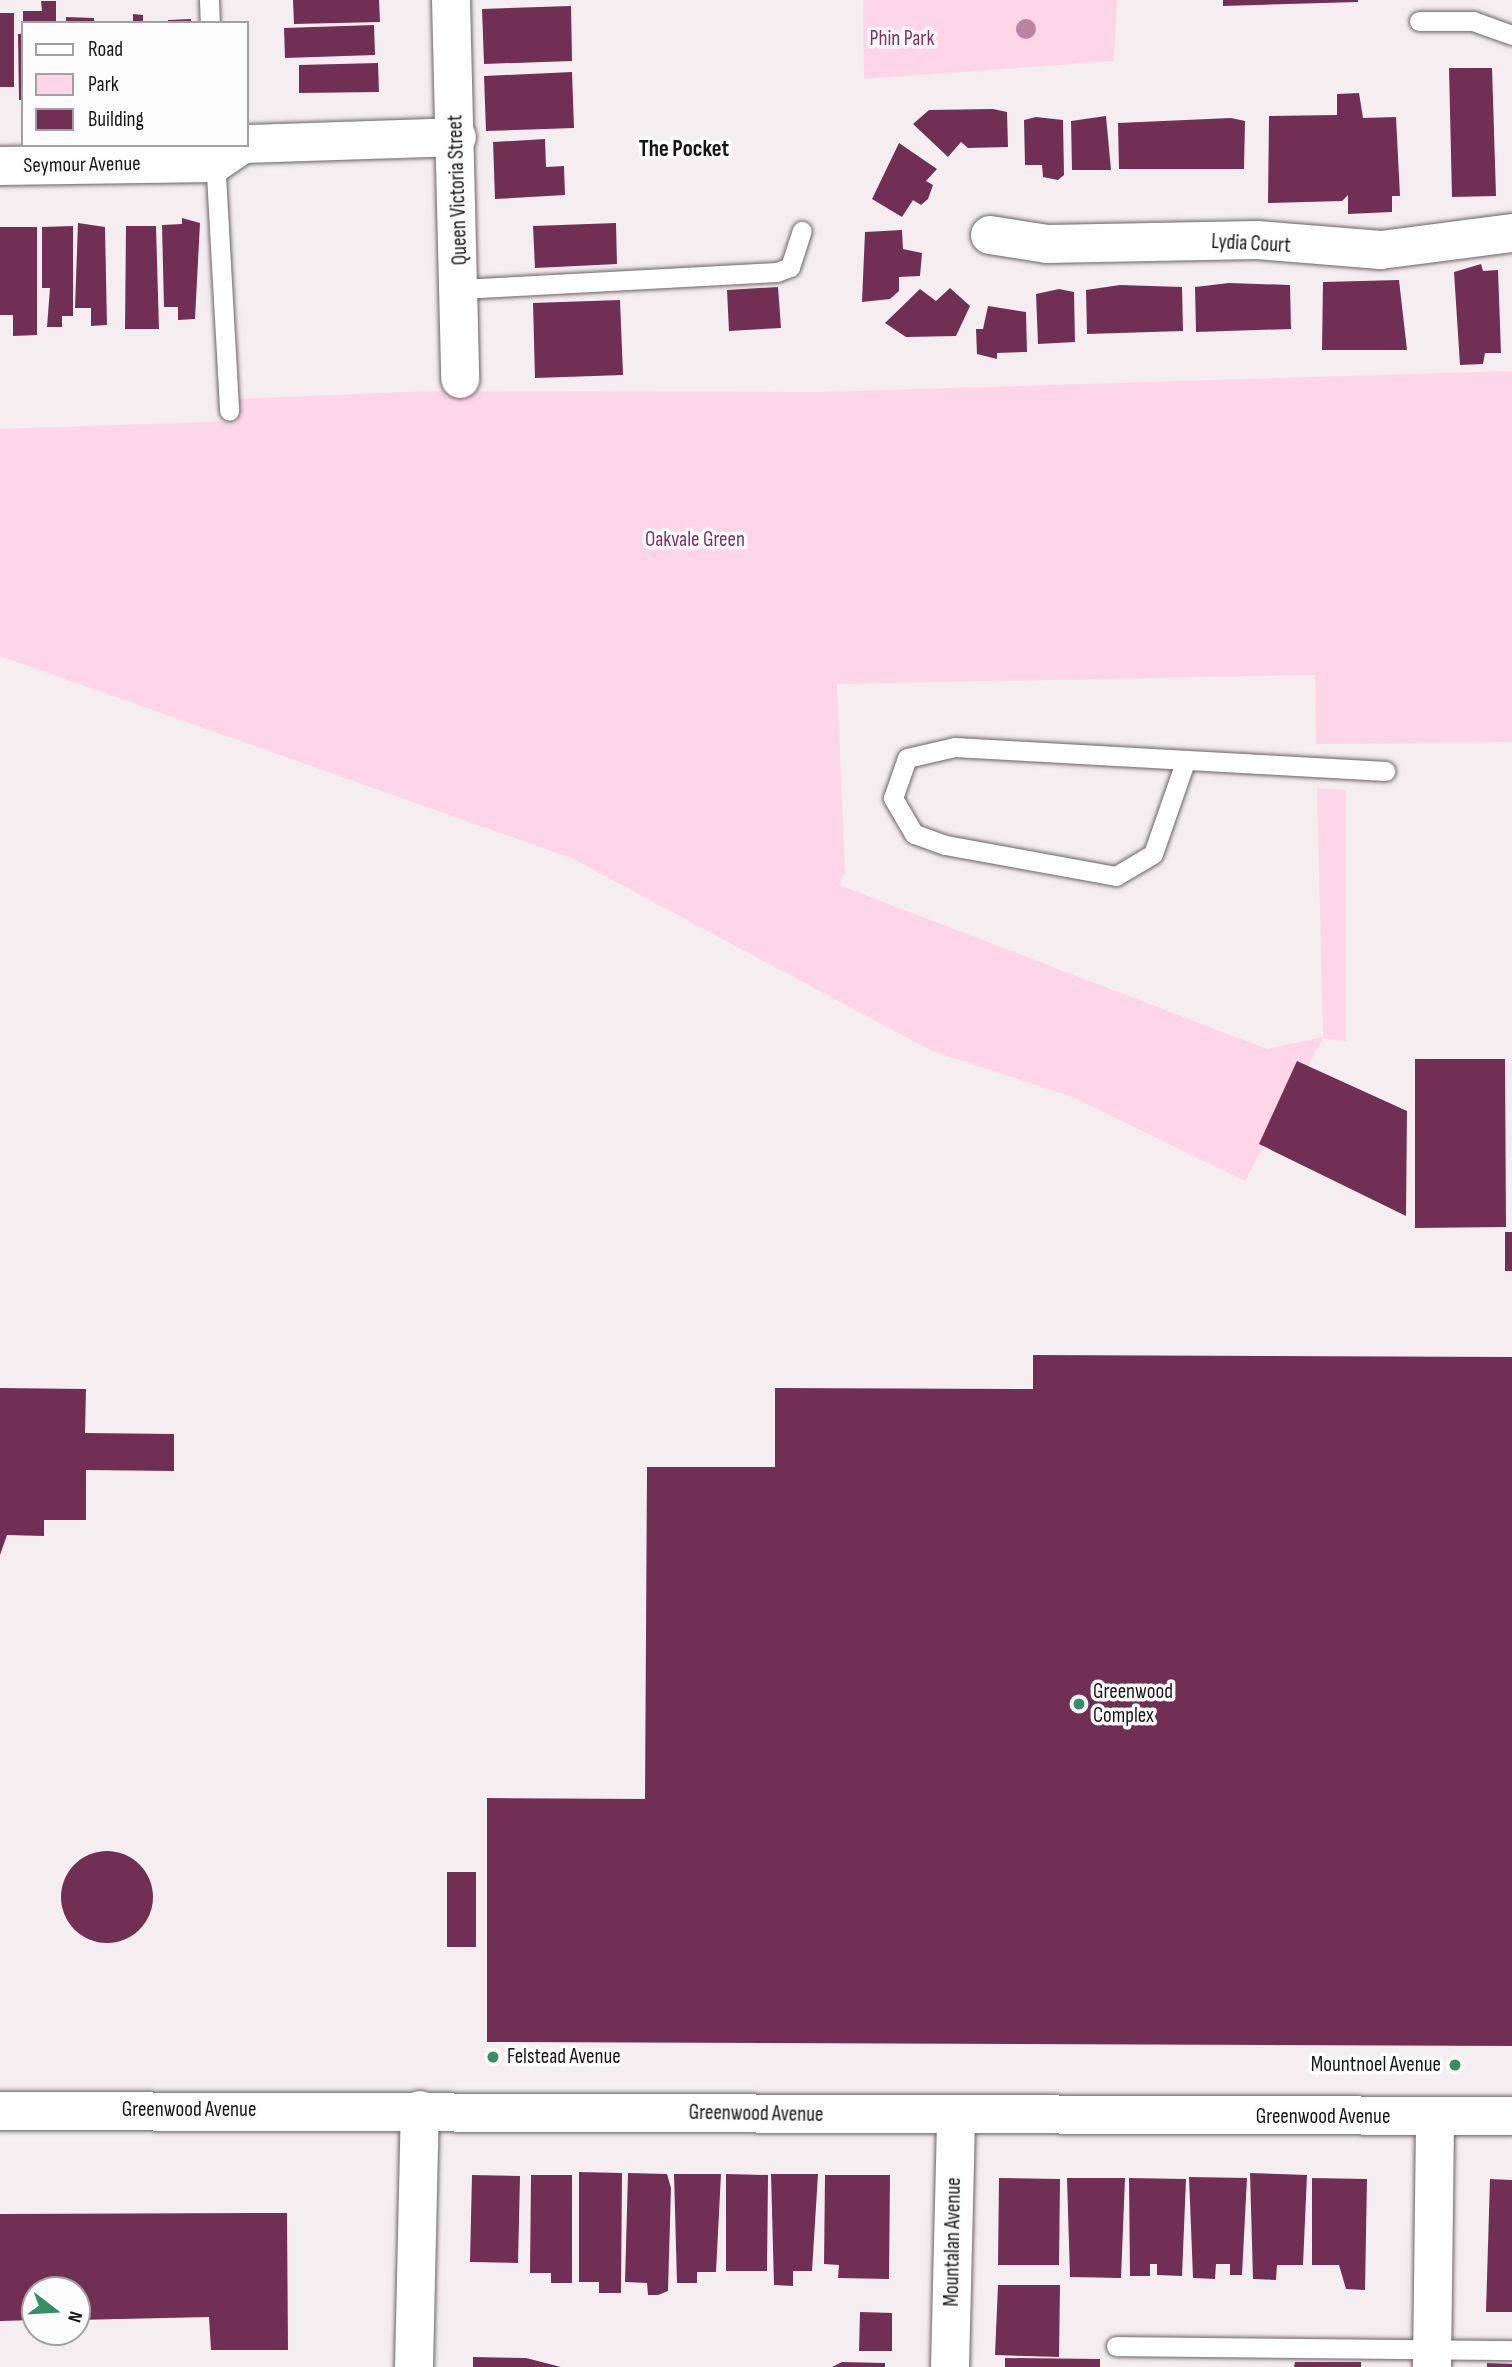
<!DOCTYPE html>
<style>
body{margin:0}
#map{position:relative;width:1512px;height:2367px;overflow:hidden;background:#f5eef1;font-family:"Sofia Sans Condensed",sans-serif}
div>[style]{position:absolute}
[style*='--x']{left:calc(var(--x)*1px);top:calc(var(--y)*1px);width:calc(var(--w)*1px);rotate:calc(var(--a)*1deg)}
.green>*{inset:0;background:#ffd6e8}
.building>*{inset:0;background:#722f54}
.round{border-radius:50%}
.roads{filter:drop-shadow(0 0 2px #6a6467) drop-shadow(0 0 2px #6a6467)}
.service>*{height:19px;margin:-9.5px;padding:0 9.5px;transform-origin:9.5px;border-radius:9.5px;background:#fff}
.minor>*{height:38px;margin:-19px;padding:0 19px;transform-origin:19px;border-radius:19px;background:#fff}
.tertiary>*{height:38px;margin:-19px;padding:0 19px;transform-origin:19px;border-radius:19px;background:#fff}
.trees>*{width:20px;height:20px;margin:-10px;border-radius:50%;background:#b884a1}
.dots>*{width:19px;height:19px;translate:-50% -50%;box-sizing:border-box;border:4px solid #fefdfe;border-radius:50%}
span{translate:-50% -50%;white-space:nowrap;text-align:center;line-height:1.15;-webkit-text-stroke:7px #fefdfe;paint-order:stroke}
.park-label{font-size:21px;color:#872d60}
.street-label{font-size:21px;color:#171516}
.poi-label{font-size:21px;color:#171516}
.left{translate:0 -50%;text-align:left}
.right{translate:-100% -50%;text-align:right}
.neighbourhood-label{font-size:23px;color:#171516;font-weight:700}
.legend{position:absolute;left:21px;top:21px;width:228px;height:126px;box-sizing:border-box;background:#fefdfe;border:2px solid #a2a0a1;margin:0;padding:9px 12px;list-style:none;font-size:21px;color:#171516}
.legend li{display:flex;align-items:center;gap:14px;height:35px}
.legend b{width:35px;border:2px solid #a2a0a1}
.north{position:absolute;left:21px;top:2276px;width:70px;height:70px;box-sizing:border-box;background:#fefdfe;border:2px solid #a2a0a1;border-radius:50%;rotate:107deg;font-size:19px;font-weight:700;line-height:28px;text-align:center;color:#171516}
.north::after{content:'';display:block;margin:auto;width:24px;height:32px;background:#358e64;clip-path:polygon(50% 0,100% 100%,50% 72%,0 100%)}
</style>
<div id="map">
<div class="green">
<i style="clip-path:polygon(863px 0,1117px 0,1114px 61px,864px 79px)"></i>
<i style="clip-path:polygon(1512px 371px,1512px 742px,1316px 744px,1315px 675px,837px 684px,845px 872px,839px 885px,1267px 1049px,1323px 1037px,1317px 788px,1346px 790px,1346px 1041px,1323px 1038px,1245px 1181px,1070px 1096px,932px 1051px,571px 858px,0 656px,0 429px,237px 421px,236px 399px,432px 391px,818px 392px)"></i>
</div>
<div class="building">
<i style="clip-path:polygon(293px 0,379px 0,380px 22px,294px 24px)"></i>
<i style="clip-path:polygon(1223px 0,1358px 0,1358px 2px,1223px 6px)"></i>
<i style="clip-path:polygon(41px 1px,56px 1px,56px 23px,23px 23px,23px 11px,42px 11px)"></i>
<i style="clip-path:polygon(571px 6px,572px 61px,484px 64px,482px 9px)"></i>
<i style="clip-path:polygon(0 13px,14px 13px,14px 87px,0 87px)"></i>
<i style="clip-path:polygon(133px 14px,143px 15px,143px 23px,133px 23px)"></i>
<i style="clip-path:polygon(66px 17px,94px 18px,94px 23px,66px 23px)"></i>
<i style="clip-path:polygon(191px 19px,191px 23px,168px 23px,168px 20px)"></i>
<i style="clip-path:polygon(374px 25px,375px 55px,285px 58px,284px 28px)"></i>
<i style="clip-path:polygon(18px 34px,23px 34px,23px 100px,19px 100px)"></i>
<i style="clip-path:polygon(378px 63px,379px 92px,299px 93px,299px 65px)"></i>
<i style="clip-path:polygon(1449px 68px,1492px 68px,1496px 196px,1452px 197px)"></i>
<i style="clip-path:polygon(572px 72px,574px 128px,486px 131px,484px 76px)"></i>
<i style="clip-path:polygon(1359px 93px,1363px 118px,1396px 117px,1400px 196px,1392px 196px,1392px 212px,1348px 214px,1348px 195px,1342px 201px,1268px 203px,1269px 116px,1337px 115px,1337px 94px)"></i>
<i style="clip-path:polygon(993px 109px,1007px 112px,1008px 147px,968px 148px,961px 142px,948px 157px,913px 124px,929px 110px)"></i>
<i style="clip-path:polygon(1106px 116px,1111px 170px,1072px 170px,1071px 121px)"></i>
<i style="clip-path:polygon(1036px 117px,1063px 120px,1064px 175px,1058px 180px,1043px 177px,1042px 165px,1025px 165px,1024px 120px)"></i>
<i style="clip-path:polygon(1231px 118px,1245px 121px,1244px 169px,1119px 169px,1118px 123px)"></i>
<i style="clip-path:polygon(545px 139px,546px 167px,564px 166px,565px 195px,495px 199px,493px 142px)"></i>
<i style="clip-path:polygon(899px 143px,937px 169px,926px 181px,933px 185px,928px 199px,921px 205px,913px 200px,902px 217px,872px 199px)"></i>
<i style="clip-path:polygon(182px 218px,200px 223px,195px 319px,178px 320px,178px 307px,164px 307px,162px 225px,182px 224px)"></i>
<i style="clip-path:polygon(78px 223px,105px 227px,107px 325px,91px 326px,91px 308px,75px 308px)"></i>
<i style="clip-path:polygon(616px 223px,617px 264px,535px 268px,533px 226px)"></i>
<i style="clip-path:polygon(73px 226px,73px 316px,62px 316px,62px 327px,47px 327px,50px 288px,42px 288px,42px 227px)"></i>
<i style="clip-path:polygon(126px 226px,156px 226px,159px 329px,125px 329px)"></i>
<i style="clip-path:polygon(0 227px,37px 227px,37px 335px,13px 336px,13px 315px,0 315px)"></i>
<i style="clip-path:polygon(902px 230px,903px 249px,922px 253px,920px 276px,899px 277px,899px 291px,890px 299px,862px 302px,865px 232px)"></i>
<i style="clip-path:polygon(1481px 264px,1483px 271px,1498px 270px,1501px 353px,1485px 353px,1483px 364px,1460px 365px,1454px 272px)"></i>
<i style="clip-path:polygon(1399px 280px,1407px 350px,1322px 350px,1323px 282px)"></i>
<i style="clip-path:polygon(1229px 283px,1290px 285px,1291px 329px,1196px 332px,1195px 287px)"></i>
<i style="clip-path:polygon(1120px 285px,1182px 287px,1183px 331px,1087px 334px,1086px 290px)"></i>
<i style="clip-path:polygon(778px 287px,781px 328px,729px 331px,727px 290px)"></i>
<i style="clip-path:polygon(950px 288px,970px 306px,956px 336px,906px 337px,885px 323px,920px 289px,936px 301px)"></i>
<i style="clip-path:polygon(1059px 289px,1074px 292px,1075px 342px,1038px 344px,1036px 294px)"></i>
<i style="clip-path:polygon(620px 300px,623px 375px,535px 378px,533px 303px)"></i>
<i style="clip-path:polygon(988px 306px,1026px 312px,1027px 352px,997px 353px,997px 359px,977px 354px,976px 329px,983px 329px)"></i>
<i style="clip-path:polygon(1415px 1059px,1505px 1059px,1506px 1227px,1415px 1228px)"></i>
<i style="clip-path:polygon(1297px 1061px,1407px 1111px,1406px 1216px,1259px 1144px)"></i>
<i style="clip-path:polygon(1505px 1232px,1512px 1232px,1512px 1271px,1505px 1271px)"></i>
<i style="clip-path:polygon(1033px 1355px,1512px 1357px,1512px 2046px,487px 2042px,487px 1798px,645px 1799px,647px 1467px,775px 1467px,775px 1388px,1033px 1389px)"></i>
<i style="clip-path:polygon(0 1388px,86px 1389px,85px 1433px,174px 1434px,174px 1471px,86px 1470px,86px 1520px,44px 1520px,44px 1536px,7px 1535px,0 1555px)"></i>
<i class="round" style="left:61px;top:1851px;width:92px;height:92px"></i>
<i style="clip-path:polygon(447px 1872px,476px 1872px,476px 1947px,447px 1947px)"></i>
<i style="clip-path:polygon(579px 2172px,622px 2173px,621px 2293px,599px 2293px,599px 2282px,579px 2282px)"></i>
<i style="clip-path:polygon(628px 2173px,667px 2174px,671px 2188px,668px 2291px,658px 2295px,648px 2295px,647px 2283px,625px 2282px)"></i>
<i style="clip-path:polygon(1250px 2173px,1307px 2175px,1303px 2265px,1277px 2265px,1276px 2280px,1253px 2279px)"></i>
<i style="clip-path:polygon(674px 2174px,721px 2174px,716px 2272px,697px 2272px,697px 2283px,677px 2283px)"></i>
<i style="clip-path:polygon(726px 2174px,768px 2175px,767px 2271px,726px 2271px)"></i>
<i style="clip-path:polygon(771px 2174px,818px 2174px,812px 2271px,793px 2271px,793px 2286px,774px 2285px)"></i>
<i style="clip-path:polygon(472px 2175px,520px 2176px,518px 2263px,470px 2262px)"></i>
<i style="clip-path:polygon(531px 2175px,572px 2175px,572px 2283px,551px 2283px,551px 2273px,530px 2273px)"></i>
<i style="clip-path:polygon(825px 2175px,890px 2175px,889px 2279px,838px 2278px,839px 2265px,824px 2264px)"></i>
<i style="clip-path:polygon(1189px 2177px,1247px 2178px,1242px 2275px,1230px 2275px,1230px 2264px,1216px 2264px,1215px 2279px,1193px 2278px)"></i>
<i style="clip-path:polygon(999px 2178px,1060px 2179px,1059px 2265px,998px 2265px)"></i>
<i style="clip-path:polygon(1067px 2178px,1125px 2178px,1121px 2278px,1070px 2277px)"></i>
<i style="clip-path:polygon(1129px 2178px,1186px 2179px,1182px 2276px,1157px 2275px,1157px 2264px,1150px 2264px,1150px 2276px,1130px 2276px)"></i>
<i style="clip-path:polygon(1312px 2178px,1367px 2179px,1365px 2290px,1346px 2289px,1339px 2265px,1312px 2265px)"></i>
<i style="clip-path:polygon(1490px 2179px,1512px 2180px,1512px 2312px,1486px 2312px)"></i>
<i style="clip-path:polygon(287px 2213px,288px 2350px,211px 2350px,209px 2317px,77px 2320px,77px 2290px,35px 2290px,35px 2320px,0 2321px,0 2214px)"></i>
<i style="clip-path:polygon(998px 2285px,1060px 2285px,1059px 2357px,995px 2355px)"></i>
<i style="clip-path:polygon(860px 2312px,892px 2313px,892px 2351px,859px 2351px)"></i>
<i style="clip-path:polygon(473px 2357px,526px 2358px,561px 2367px,473px 2367px)"></i>
<i style="clip-path:polygon(1005px 2358px,1100px 2359px,1100px 2367px,1005px 2367px)"></i>
<i style="clip-path:polygon(842px 2362px,885px 2363px,885px 2367px,832px 2367px)"></i>
<i style="clip-path:polygon(1295px 2362px,1361px 2362px,1361px 2367px,1294px 2367px)"></i>
<i style="clip-path:polygon(1487px 2363px,1512px 2364px,1512px 2367px,1487px 2367px)"></i>
</div>
<div class="roads">
<div class="service">
<i style="--x:209;--y:0;--w:23;--a:88"></i>
<i style="--x:1419;--y:21;--w:54;--a:0"></i>
<i style="--x:1473;--y:21;--w:41;--a:19.7"></i>
<i style="--x:215;--y:157;--w:254;--a:86.8"></i>
<i style="--x:461;--y:289;--w:316;--a:-3.1"></i>
<i style="--x:777;--y:272;--w:14;--a:-21"></i>
<i style="--x:790;--y:267;--w:38;--a:-72"></i>
<i style="--x:1185;--y:762;--w:97;--a:109.2"></i>
<i style="--x:1153;--y:854;--w:43;--a:149.3"></i>
<i style="--x:1116;--y:876;--w:174;--a:-169.7"></i>
<i style="--x:945;--y:845;--w:33;--a:-160"></i>
<i style="--x:914;--y:834;--w:42;--a:-120.3"></i>
<i style="--x:893;--y:798;--w:42;--a:-70.7"></i>
<i style="--x:907;--y:758;--w:49;--a:-12.9"></i>
<i style="--x:955;--y:747;--w:431;--a:3.2"></i>
<i style="--x:1116;--y:2346;--w:396;--a:0.6"></i>
</div>
<div class="minor">
<i style="--x:451;--y:0;--w:379;--a:88.6"></i>
<i style="--x:247;--y:144;--w:210;--a:-1.9"></i>
<i style="--x:0;--y:166;--w:215;--a:-0.8"></i>
<i style="--x:215;--y:163;--w:32;--a:-34"></i>
<i style="--x:990;--y:235;--w:58;--a:9"></i>
<i style="--x:1047;--y:244;--w:210;--a:-1.1"></i>
<i style="--x:1257;--y:240;--w:124;--a:4.6"></i>
<i style="--x:1381;--y:250;--w:132;--a:-7.4"></i>
<i style="--x:414;--y:2367;--w:257;--a:-88.7"></i>
<i style="--x:950;--y:2367;--w:249;--a:-88.6"></i>
<i style="--x:1432;--y:2367;--w:250;--a:-89.3"></i>
</div>
<div class="tertiary">
<i style="--x:0;--y:2111;--w:1512;--a:0.19"></i>
</div>
</div>
<div class="trees">
<i style="left:1026px;top:29px"></i>
</div>
<div class="dots">
<i style="left:1079px;top:1704px;background:#358e64"></i>
<i style="left:493px;top:2057px;background:#358e64"></i>
<i style="left:1455px;top:2065px;background:#358e64"></i>
</div>
<div class="park-label">
<span style="left:902px;top:39px">Phin Park</span>
<span style="left:695px;top:540px">Oakvale Green</span>
</div>
<div class="street-label">
<span style="left:82px;top:165px;rotate:-1deg">Seymour Avenue</span>
<span style="left:458px;top:190px;rotate:-92deg">Queen Victoria Street</span>
<span style="left:1251px;top:244px;rotate:3deg">Lydia Court</span>
<span style="left:189px;top:2110px">Greenwood Avenue</span>
<span style="left:756px;top:2114px;rotate:1deg">Greenwood Avenue</span>
<span style="left:1323px;top:2117px">Greenwood Avenue</span>
<span style="left:953px;top:2242px;rotate:-89deg">Mountalan Avenue</span>
</div>
<div class="poi-label">
<span class="left" style="left:1093px;top:1704px">Greenwood<br>Complex</span>
<span class="left" style="left:507px;top:2057px">Felstead Avenue</span>
<span class="right" style="left:1441px;top:2065px">Mountnoel Avenue</span>
</div>
<div class="neighbourhood-label">
<span style="left:684px;top:149px">The Pocket</span>
</div>
<ul class="legend">
<li><b style="height:9px;background:#fff"></b>Road</li>
<li><b style="height:19px;background:#ffd6e8"></b>Park</li>
<li><b style="height:19px;background:#722f54"></b>Building</li>
</ul>
<div class="north">N</div>
</div>
